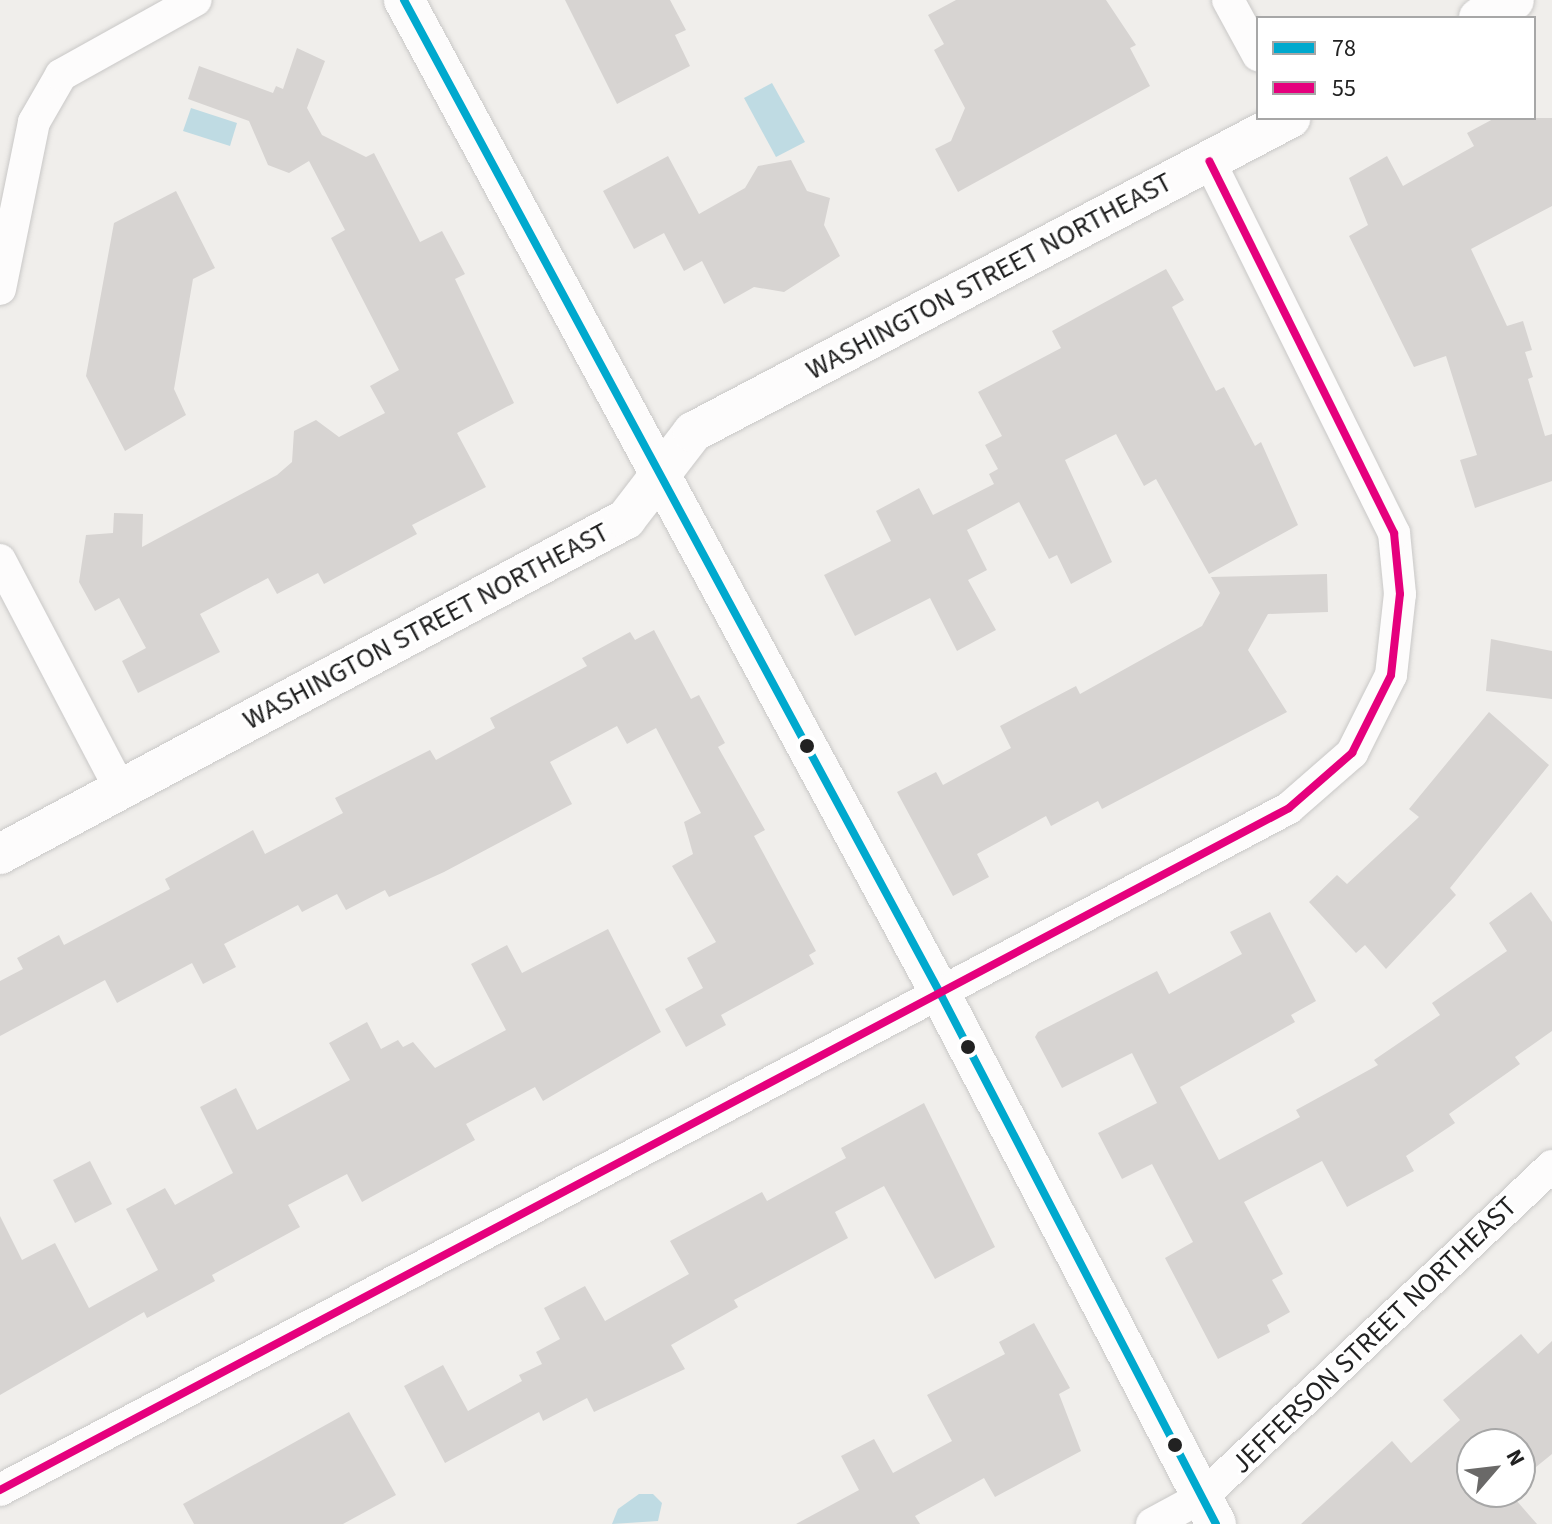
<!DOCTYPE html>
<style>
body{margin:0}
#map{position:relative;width:1552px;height:1524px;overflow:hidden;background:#f0eeeb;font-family:"Source Sans 3",sans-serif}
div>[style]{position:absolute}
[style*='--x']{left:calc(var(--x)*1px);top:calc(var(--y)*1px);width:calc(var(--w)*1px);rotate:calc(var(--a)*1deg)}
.water>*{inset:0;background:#bfdbe3}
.building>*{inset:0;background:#d7d4d2}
.roads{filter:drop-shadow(0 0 2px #c9c8c7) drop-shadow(0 0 2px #c9c8c7)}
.minor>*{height:32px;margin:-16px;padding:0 16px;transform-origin:16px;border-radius:16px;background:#fdfcfc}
.tertiary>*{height:40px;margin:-20px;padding:0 20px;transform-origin:20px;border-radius:20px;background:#fdfcfc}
.bus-1>*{height:8px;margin:-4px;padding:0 4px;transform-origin:4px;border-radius:4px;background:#00a9ce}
.bus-2>*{height:8px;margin:-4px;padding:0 4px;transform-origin:4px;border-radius:4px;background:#e5007d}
.dots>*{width:22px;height:22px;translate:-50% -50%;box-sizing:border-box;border:4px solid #fff;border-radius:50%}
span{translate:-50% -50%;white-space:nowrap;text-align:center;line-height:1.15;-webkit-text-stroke:6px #fff;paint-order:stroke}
.street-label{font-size:28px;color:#222}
.legend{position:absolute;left:1256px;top:16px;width:280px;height:104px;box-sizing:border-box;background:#fff;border:2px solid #a7a7a7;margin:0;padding:10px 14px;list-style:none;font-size:24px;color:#222}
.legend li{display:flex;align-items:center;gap:16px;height:40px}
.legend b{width:40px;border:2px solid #a7a7a7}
.north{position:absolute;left:1456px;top:1428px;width:80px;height:80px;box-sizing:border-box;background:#fff;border:2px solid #a7a7a7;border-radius:50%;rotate:62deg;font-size:22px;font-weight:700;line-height:32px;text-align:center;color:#222}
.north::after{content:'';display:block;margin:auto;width:28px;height:36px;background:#6a6968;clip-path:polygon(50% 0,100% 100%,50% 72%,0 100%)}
</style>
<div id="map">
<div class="water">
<i style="clip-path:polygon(772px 83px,805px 142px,776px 157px,744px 98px)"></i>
<i style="clip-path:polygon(191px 108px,237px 123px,230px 146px,183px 131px)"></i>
<i style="clip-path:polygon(639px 1494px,653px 1494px,662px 1503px,658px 1521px,612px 1524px,618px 1509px)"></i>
</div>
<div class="building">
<i style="clip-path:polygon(565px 0,670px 0,686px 30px,675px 35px,690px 66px,617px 104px)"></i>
<i style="clip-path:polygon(956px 0,1106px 0,1136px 45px,1130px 48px,1150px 86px,958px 192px,935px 149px,951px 141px,965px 108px,934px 50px,944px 44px,928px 15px)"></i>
<i style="clip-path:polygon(297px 48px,325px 61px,307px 108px,322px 135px,366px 157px,374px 153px,420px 242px,442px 231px,465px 274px,455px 279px,514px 403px,457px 433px,486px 487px,412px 525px,417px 534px,324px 584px,318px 573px,277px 594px,268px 578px,200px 614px,220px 652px,138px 693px,122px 661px,146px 648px,119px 598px,95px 611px,79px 582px,86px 535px,113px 533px,114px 513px,143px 514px,142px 547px,277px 475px,292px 462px,294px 431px,316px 420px,339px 437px,385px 413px,370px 386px,399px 370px,331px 238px,345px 230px,309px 161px,289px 173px,268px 165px,249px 121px,188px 99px,199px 66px,273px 93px,276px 86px,283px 89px)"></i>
<i style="clip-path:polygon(1495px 118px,1552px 118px,1552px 206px,1471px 249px,1507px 326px,1523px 321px,1532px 350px,1525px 352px,1533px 377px,1528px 379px,1545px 436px,1552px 434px,1552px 481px,1475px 508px,1460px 460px,1477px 455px,1446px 356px,1414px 367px,1349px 236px,1368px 225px,1349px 178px,1387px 156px,1403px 186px,1474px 146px,1467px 133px)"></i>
<i style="clip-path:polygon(668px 156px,699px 214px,745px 188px,758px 166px,791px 160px,807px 191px,830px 198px,824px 225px,840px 256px,784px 292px,754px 287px,724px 304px,702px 261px,684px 271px,664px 233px,634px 249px,603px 191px)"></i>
<i style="clip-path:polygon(176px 191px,215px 268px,193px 279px,174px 389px,186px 415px,125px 451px,86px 376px,114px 223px)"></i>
<i style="clip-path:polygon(1166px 269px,1184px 300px,1172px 307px,1216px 391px,1224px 387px,1255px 446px,1261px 442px,1298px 525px,1209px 574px,1156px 479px,1144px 486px,1116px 434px,1065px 460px,1112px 562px,1071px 584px,1057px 555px,1049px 559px,1019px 502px,967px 530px,987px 570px,968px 580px,996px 630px,957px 651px,930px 598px,855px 636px,824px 575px,891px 541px,876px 511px,919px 488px,933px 515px,994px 484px,989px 474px,998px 469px,985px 445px,1002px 436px,978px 392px,1061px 348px,1052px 331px)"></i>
<i style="clip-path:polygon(1327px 574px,1328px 612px,1268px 614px,1248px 650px,1287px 712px,1102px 809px,1098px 801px,1051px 826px,1046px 816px,977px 854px,989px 877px,953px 896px,897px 792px,936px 772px,943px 785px,1011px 748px,1000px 726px,1076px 686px,1080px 694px,1202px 626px,1220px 593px,1211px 577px)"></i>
<i style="clip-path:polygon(654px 630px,691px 699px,699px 695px,725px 743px,718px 747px,765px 830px,754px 836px,816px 951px,809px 955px,814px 964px,721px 1015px,726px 1025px,686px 1047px,665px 1009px,703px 988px,687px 958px,716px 942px,672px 866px,693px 854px,684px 822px,701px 813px,656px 728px,627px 744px,617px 726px,550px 762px,572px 804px,444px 872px,389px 897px,385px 890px,346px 910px,337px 894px,302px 912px,298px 905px,224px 944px,236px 967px,203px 984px,192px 963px,117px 1003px,105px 980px,0 1036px,0 981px,23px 969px,17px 958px,59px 935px,64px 945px,170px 889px,165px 879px,253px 830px,265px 854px,343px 813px,335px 798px,430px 750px,436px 760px,495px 728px,490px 718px,587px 666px,582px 658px,630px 632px,635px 640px)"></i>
<i style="clip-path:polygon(1491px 639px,1552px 651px,1552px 699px,1486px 691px)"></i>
<i style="clip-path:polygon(1489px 712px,1549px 765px,1450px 888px,1456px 895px,1386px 969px,1365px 945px,1356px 953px,1309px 902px,1337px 875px,1347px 884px,1419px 817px,1409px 809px)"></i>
<i style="clip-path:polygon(1531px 892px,1552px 922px,1552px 1031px,1515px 1057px,1520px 1064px,1449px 1114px,1455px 1123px,1406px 1156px,1414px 1171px,1347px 1207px,1322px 1161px,1244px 1202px,1283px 1274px,1272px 1280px,1290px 1312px,1267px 1325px,1270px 1332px,1218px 1359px,1165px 1258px,1193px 1242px,1152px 1164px,1122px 1179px,1098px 1133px,1157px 1103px,1132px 1053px,1062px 1088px,1035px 1037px,1038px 1032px,1157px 971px,1169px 994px,1242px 954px,1230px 932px,1270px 912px,1316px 1001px,1291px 1015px,1295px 1022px,1180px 1087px,1219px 1160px,1300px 1117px,1296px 1110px,1378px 1065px,1374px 1060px,1440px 1015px,1432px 1003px,1507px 951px,1489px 923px)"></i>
<i style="clip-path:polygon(608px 929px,661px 1032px,543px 1101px,535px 1087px,466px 1124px,475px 1140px,362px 1202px,347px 1174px,288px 1205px,300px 1227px,212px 1275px,215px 1281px,147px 1318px,144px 1312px,0 1395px,0 1216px,22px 1260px,55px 1243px,89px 1308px,158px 1270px,126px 1209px,165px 1188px,175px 1205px,233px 1173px,200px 1107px,236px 1088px,257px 1130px,350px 1080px,329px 1043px,367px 1022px,381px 1049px,398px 1040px,403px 1047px,413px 1042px,435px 1068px,506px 1030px,471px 964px,507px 945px,522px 973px)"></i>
<i style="clip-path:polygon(924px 1103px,995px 1247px,935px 1279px,884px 1186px,835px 1212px,848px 1238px,734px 1300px,738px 1307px,671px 1345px,685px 1369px,594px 1412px,587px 1398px,543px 1421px,539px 1412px,445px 1463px,404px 1386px,443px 1365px,468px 1411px,522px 1381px,519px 1375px,542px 1364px,536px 1352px,560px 1339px,544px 1308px,585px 1286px,605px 1321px,689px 1274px,670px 1241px,762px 1192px,767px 1201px,846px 1158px,841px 1148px)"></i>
<i style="clip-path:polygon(90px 1161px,112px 1204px,75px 1223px,53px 1180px)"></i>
<i style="clip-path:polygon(1034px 1323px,1070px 1388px,1059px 1394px,1081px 1451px,995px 1497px,984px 1478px,915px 1516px,920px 1524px,796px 1524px,859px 1490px,841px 1456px,874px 1439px,893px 1473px,952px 1441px,927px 1395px,1005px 1354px,999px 1342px)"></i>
<i style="clip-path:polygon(1521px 1334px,1538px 1354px,1552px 1341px,1552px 1454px,1520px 1480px,1520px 1444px,1472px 1444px,1472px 1492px,1509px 1492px,1537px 1524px,1301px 1524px,1392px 1441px,1411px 1463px,1460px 1420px,1443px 1400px)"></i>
<i style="clip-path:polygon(349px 1412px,396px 1495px,343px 1524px,194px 1524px,183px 1504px)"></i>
</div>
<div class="roads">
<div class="minor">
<i style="--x:1228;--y:0;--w:63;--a:61.4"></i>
<i style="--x:0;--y:289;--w:170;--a:-78.5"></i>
<i style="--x:34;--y:122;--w:54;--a:-60.1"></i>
<i style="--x:61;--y:75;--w:154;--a:-29.1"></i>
<i style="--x:0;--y:560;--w:260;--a:62.3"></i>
<i style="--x:0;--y:1490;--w:1458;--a:-27.88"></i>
<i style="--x:1289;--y:808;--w:84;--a:-41.1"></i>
<i style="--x:1352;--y:753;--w:87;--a:-63.4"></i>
<i style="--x:1391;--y:675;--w:81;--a:-83.7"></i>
<i style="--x:1400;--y:594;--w:61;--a:-95.6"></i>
<i style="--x:1394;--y:533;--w:415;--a:-116.4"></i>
<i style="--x:1152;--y:1524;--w:57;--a:-28.4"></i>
<i style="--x:1202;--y:1497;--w:482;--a:-43.4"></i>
</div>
<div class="tertiary">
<i style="--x:404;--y:0;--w:1131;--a:61.64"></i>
<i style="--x:941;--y:995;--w:596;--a:62.53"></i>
<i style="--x:1479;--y:18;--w:39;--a:-27"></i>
<i style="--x:0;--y:854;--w:710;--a:-28.15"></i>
<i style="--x:626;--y:519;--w:110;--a:-52.4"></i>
<i style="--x:693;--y:432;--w:675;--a:-27.74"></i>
</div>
</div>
<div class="bus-1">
<i style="--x:404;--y:0;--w:1131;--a:61.64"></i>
<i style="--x:941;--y:995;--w:596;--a:62.53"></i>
</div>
<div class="bus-2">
<i style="--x:0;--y:1490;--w:1458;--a:-27.88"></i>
<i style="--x:1289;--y:808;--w:84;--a:-41.1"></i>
<i style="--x:1352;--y:753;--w:87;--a:-63.4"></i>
<i style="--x:1391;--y:675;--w:81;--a:-83.7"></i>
<i style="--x:1400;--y:594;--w:61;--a:-95.6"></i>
<i style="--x:1394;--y:533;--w:415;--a:-116.4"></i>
</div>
<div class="dots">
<i style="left:807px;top:746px;background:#222"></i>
<i style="left:968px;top:1047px;background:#222"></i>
<i style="left:1175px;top:1445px;background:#222"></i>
</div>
<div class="street-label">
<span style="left:989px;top:276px;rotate:-28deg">WASHINGTON STREET NORTHEAST</span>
<span style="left:426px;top:626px;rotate:-28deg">WASHINGTON STREET NORTHEAST</span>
<span style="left:1374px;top:1335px;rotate:-44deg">JEFFERSON STREET NORTHEAST</span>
</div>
<ul class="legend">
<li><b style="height:10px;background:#00a9ce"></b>78</li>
<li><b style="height:10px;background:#e5007d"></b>55</li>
</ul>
<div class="north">N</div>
</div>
